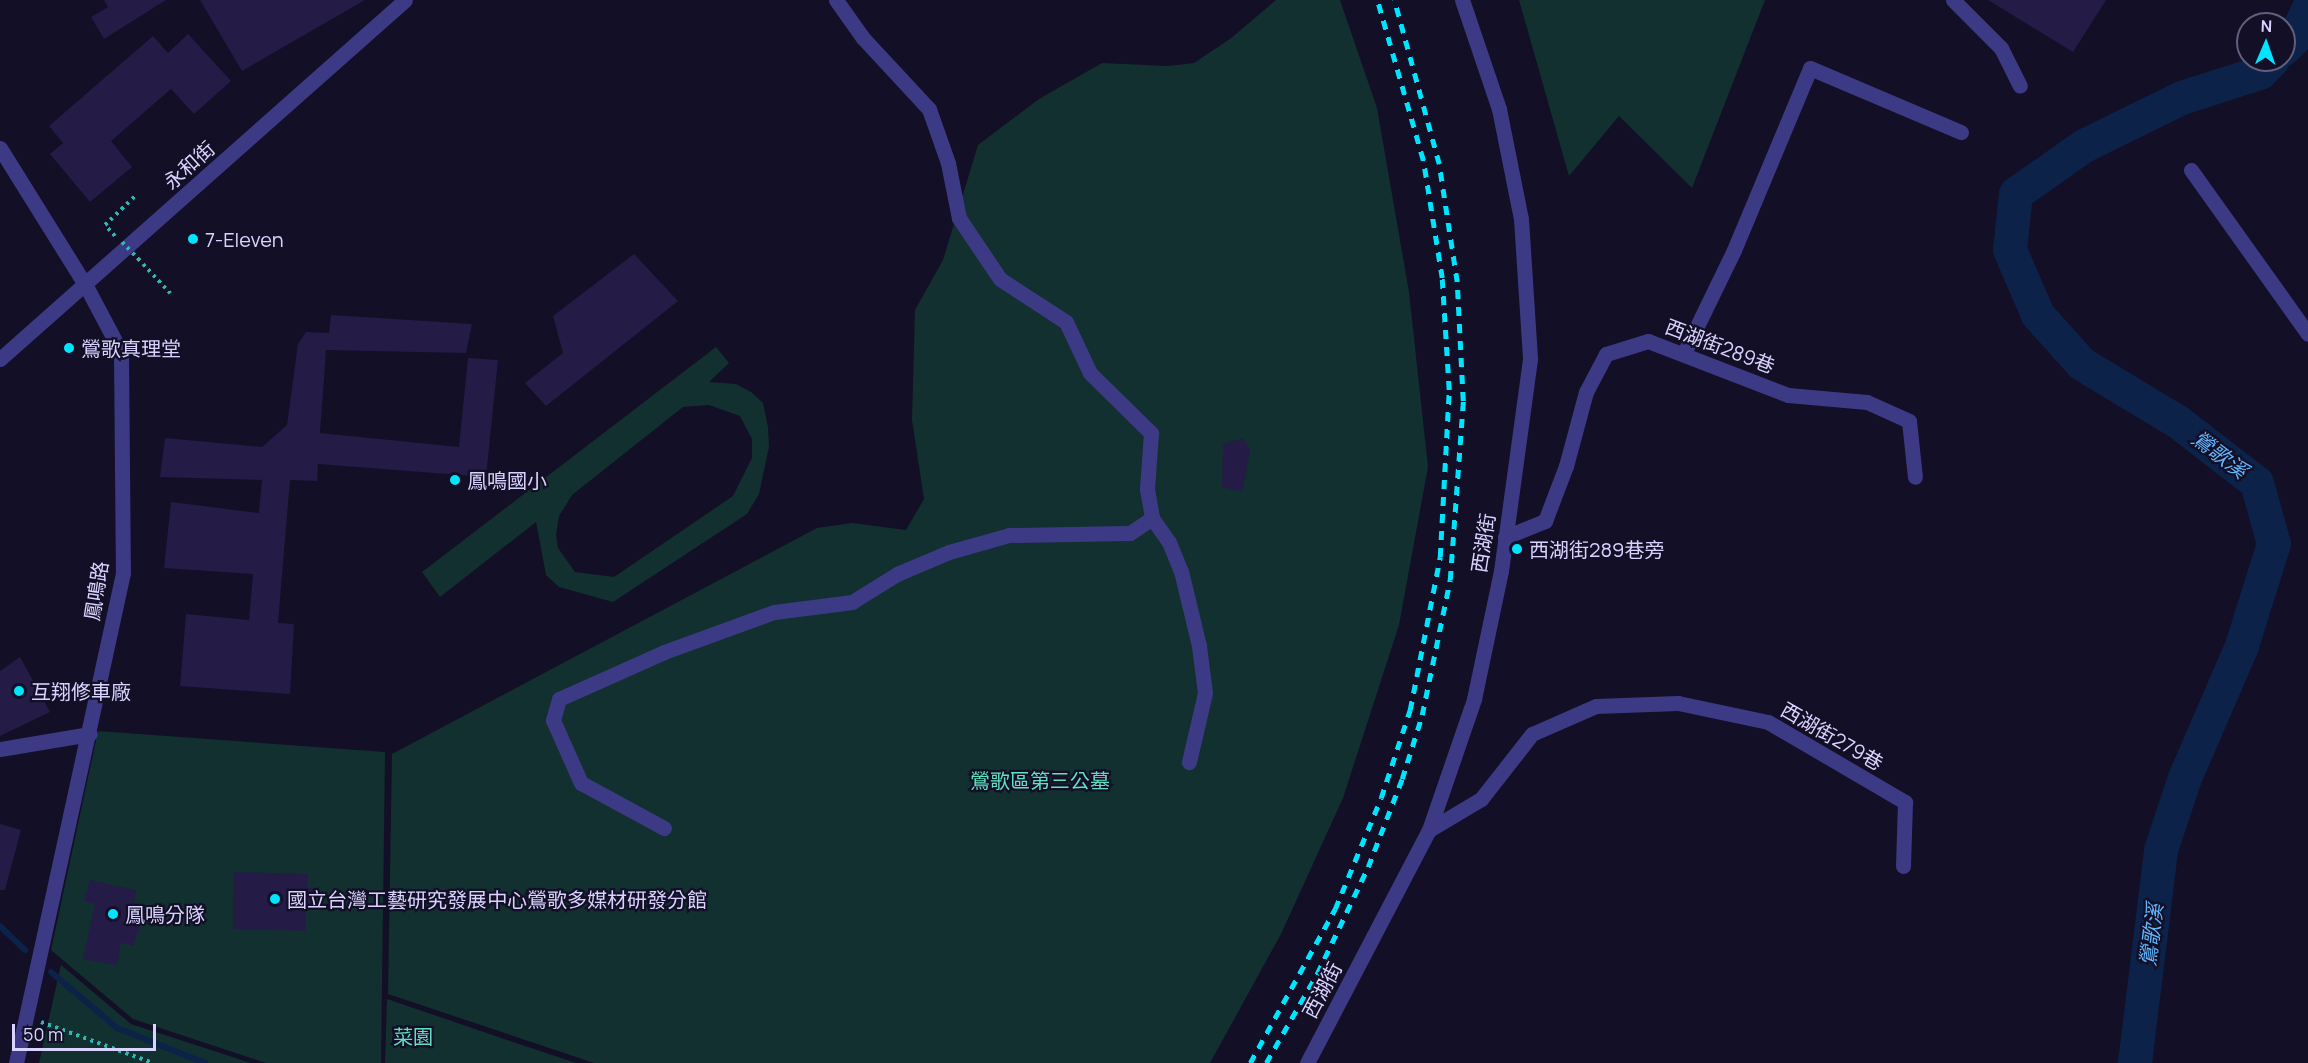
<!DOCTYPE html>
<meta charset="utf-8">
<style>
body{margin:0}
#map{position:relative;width:2308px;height:1063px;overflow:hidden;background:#130f26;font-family:Manrope,"Noto Sans TC",sans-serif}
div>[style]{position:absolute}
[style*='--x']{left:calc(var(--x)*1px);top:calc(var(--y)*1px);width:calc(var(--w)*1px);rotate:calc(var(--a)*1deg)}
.green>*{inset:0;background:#12302f}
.stream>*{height:6px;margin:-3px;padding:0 3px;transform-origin:3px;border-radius:3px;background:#0c2248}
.river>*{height:34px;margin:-17px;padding:0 17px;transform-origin:17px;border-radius:17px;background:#0c2248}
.building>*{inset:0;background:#241b47}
.path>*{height:4px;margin-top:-2px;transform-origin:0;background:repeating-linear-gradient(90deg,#2fb8b0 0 3px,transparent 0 7.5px)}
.minor>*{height:15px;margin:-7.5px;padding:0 7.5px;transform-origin:7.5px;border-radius:7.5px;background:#3d3a85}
.rail>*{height:4.5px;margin-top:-2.25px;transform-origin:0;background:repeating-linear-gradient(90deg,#00e5ff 0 9px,transparent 0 17px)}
.path-bridge>*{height:4px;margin-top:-2px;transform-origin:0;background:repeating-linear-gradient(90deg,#2fb8b0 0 3px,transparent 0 7.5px)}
.dots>*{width:16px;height:16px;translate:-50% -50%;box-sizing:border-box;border:3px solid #130f26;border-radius:50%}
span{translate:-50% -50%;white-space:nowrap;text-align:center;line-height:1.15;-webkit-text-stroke:4.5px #130f26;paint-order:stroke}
.street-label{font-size:20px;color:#d9d4ff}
.poi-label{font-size:20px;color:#d9d4ff}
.left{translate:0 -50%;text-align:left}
.park-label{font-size:20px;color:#5fe0c0}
.water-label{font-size:21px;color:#62b6ff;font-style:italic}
.north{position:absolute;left:2236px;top:12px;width:60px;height:60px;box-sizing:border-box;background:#130f26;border:2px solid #625e7d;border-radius:50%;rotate:2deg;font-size:16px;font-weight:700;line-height:24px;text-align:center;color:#d9d4ff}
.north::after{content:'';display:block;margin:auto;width:21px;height:27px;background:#00e5ff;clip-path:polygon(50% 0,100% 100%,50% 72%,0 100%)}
.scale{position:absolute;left:12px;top:1024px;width:144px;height:27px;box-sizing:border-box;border:3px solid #d9d4ff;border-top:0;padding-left:8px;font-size:18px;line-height:21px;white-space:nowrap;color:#d9d4ff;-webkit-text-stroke:4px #130f26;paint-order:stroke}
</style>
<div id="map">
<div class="green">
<i style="clip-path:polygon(1276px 0,1340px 0,1377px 108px,1409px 292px,1428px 467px,1399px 625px,1343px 798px,1281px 934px,1210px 1063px,594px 1063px,388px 994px,392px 754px,817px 528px,852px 523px,906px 530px,924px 499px,912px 420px,915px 310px,943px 260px,978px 145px,1039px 99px,1102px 63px,1168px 66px,1194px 63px,1230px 39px)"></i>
<i style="clip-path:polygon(1519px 0,1765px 0,1692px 188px,1619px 116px,1569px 176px)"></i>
<i style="clip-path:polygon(evenodd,716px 347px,729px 363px,709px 382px,736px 384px,751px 392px,763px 403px,768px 427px,769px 447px,759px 494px,747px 514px,613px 602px,559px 587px,546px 575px,536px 522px,440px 597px,422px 572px,716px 347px,709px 405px,740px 416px,752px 439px,752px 458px,733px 496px,614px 577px,575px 572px,558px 548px,556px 535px,559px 516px,572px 495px,683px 407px,709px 405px)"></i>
<i style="clip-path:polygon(98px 731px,385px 752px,381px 1063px,266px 1063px,133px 1019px,51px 950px)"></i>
<i style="clip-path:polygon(61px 965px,131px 1024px,251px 1063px,39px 1063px)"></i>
<i style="clip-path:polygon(387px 999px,525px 1046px,576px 1063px,385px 1063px)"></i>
</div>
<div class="stream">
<i style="--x:0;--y:926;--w:35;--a:44"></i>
<i style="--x:51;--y:972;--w:87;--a:40.3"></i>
<i style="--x:117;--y:1028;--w:95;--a:21.7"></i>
</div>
<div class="river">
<i style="--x:2284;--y:49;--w:16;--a:-45"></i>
<i style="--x:2295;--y:38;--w:31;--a:-65"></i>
<i style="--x:2135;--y:1063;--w:215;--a:-83"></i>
<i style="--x:2161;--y:850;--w:76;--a:-71.6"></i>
<i style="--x:2185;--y:778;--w:144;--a:-66.6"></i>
<i style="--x:2242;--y:646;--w:107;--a:-72.6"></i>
<i style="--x:2274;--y:544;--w:63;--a:-105.6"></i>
<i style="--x:2257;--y:483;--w:100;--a:-142.3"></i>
<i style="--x:2178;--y:422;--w:112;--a:-148.9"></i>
<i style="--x:2082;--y:364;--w:66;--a:-131.9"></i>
<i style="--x:2038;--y:315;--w:71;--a:-113.3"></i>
<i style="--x:2010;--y:250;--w:56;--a:-83.9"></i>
<i style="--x:2016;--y:194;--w:83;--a:-35.2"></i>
<i style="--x:2084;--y:146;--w:109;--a:-26.1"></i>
<i style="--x:2182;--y:98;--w:82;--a:-17.8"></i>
<i style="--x:2260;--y:73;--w:18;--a:-45"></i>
</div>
<div class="building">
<i style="clip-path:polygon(104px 0,166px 0,104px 39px,91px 17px,108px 7px)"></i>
<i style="clip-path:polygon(200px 0,365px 0,242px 71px)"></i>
<i style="clip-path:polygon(1988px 0,2106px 0,2073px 52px)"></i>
<i style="clip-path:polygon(188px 34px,231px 81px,194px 114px,171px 89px,111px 141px,132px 167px,90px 202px,50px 154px,63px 143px,49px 126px,153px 36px,168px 53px)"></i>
<i style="clip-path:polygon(634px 254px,678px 301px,546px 406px,525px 383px,563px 353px,553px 316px)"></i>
<i style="clip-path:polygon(331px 315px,472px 324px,466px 353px,326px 350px,320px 433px,459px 447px,468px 358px,498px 360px,486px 477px,318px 464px,317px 481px,290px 480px,278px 623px,294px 624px,290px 694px,180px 686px,186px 614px,249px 620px,253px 574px,164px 568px,171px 502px,259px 513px,262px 480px,160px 477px,165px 438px,262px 447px,287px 425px,298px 344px,306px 332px,329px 333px)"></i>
<i style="clip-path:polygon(1243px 438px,1250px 451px,1242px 492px,1222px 487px,1223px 444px)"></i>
<i style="clip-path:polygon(20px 657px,50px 712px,0 736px,0 671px)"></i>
<i style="clip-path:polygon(0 824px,21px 830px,5px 890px,0 890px)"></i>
<i style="clip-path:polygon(234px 872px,308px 874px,307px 888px,316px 888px,315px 909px,306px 909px,305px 931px,233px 929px)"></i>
<i style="clip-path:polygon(90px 880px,136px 890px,131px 924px,140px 927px,133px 946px,121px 942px,117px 965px,83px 959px,95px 904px,84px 901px)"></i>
</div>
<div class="path">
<i style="--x:115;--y:236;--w:15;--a:-132"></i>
<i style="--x:105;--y:225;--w:42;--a:-44"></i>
<i style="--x:143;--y:264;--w:40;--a:47"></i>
<i style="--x:41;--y:1022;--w:119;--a:20.1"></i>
</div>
<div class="minor">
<i style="--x:836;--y:0;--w:47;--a:54.6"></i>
<i style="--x:863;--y:38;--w:97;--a:47.1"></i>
<i style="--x:929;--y:109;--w:57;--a:70.6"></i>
<i style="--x:948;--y:163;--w:56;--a:78.7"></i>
<i style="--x:959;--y:218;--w:73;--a:56.1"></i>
<i style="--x:1000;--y:279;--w:79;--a:33.1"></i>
<i style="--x:1066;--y:322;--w:56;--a:64.8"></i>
<i style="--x:1090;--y:373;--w:86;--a:44.5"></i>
<i style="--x:1151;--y:433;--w:56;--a:94.1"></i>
<i style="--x:1147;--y:489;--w:29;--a:80"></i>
<i style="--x:1152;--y:518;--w:29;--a:55"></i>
<i style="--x:1169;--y:542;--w:31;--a:68"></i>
<i style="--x:1181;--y:571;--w:77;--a:76.5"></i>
<i style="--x:1199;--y:646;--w:47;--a:82.7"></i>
<i style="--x:1205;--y:693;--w:71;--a:103.1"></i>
<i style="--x:1953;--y:0;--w:68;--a:45"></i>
<i style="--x:2001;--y:48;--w:42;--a:63.4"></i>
<i style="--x:0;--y:148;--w:163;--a:58.1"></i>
<i style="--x:86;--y:286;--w:75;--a:62.1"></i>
<i style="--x:121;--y:352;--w:221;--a:89.5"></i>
<i style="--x:123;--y:573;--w:502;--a:102.32"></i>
<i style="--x:2191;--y:170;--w:201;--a:54.5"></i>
<i style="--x:1684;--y:353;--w:114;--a:-64.1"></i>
<i style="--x:1734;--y:250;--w:197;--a:-67.3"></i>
<i style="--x:1810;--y:68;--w:164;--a:23"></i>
<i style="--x:0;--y:359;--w:541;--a:-41.55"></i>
<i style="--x:1505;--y:537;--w:43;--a:-21.8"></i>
<i style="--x:1545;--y:521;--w:59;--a:-69.1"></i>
<i style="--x:1566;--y:466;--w:77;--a:-74.9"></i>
<i style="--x:1586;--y:392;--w:43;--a:-62.2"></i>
<i style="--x:1606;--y:354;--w:44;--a:-17.2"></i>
<i style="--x:1648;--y:341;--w:150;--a:21.1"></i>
<i style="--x:1788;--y:395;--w:79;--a:5.1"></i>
<i style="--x:1867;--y:402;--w:46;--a:24.3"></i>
<i style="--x:1909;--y:421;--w:56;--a:83.9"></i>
<i style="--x:0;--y:749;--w:91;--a:-9.5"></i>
<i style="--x:664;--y:828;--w:94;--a:-151.5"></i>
<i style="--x:581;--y:783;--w:69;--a:-114"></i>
<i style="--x:553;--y:720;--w:22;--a:-74"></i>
<i style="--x:559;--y:699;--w:115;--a:-24.1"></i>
<i style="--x:664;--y:652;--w:117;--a:-20"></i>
<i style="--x:774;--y:612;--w:79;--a:-7.3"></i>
<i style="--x:852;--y:602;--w:53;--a:-31.9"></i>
<i style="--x:897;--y:574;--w:56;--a:-22.9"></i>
<i style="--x:949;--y:552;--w:62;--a:-15.8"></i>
<i style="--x:1009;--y:535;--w:121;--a:-0.9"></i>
<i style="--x:1130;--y:533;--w:27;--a:-34"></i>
<i style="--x:1429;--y:830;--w:61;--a:-30.8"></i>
<i style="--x:1481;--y:799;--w:83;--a:-51.9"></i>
<i style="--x:1532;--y:734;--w:70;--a:-23.6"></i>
<i style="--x:1596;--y:706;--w:82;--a:-2.1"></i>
<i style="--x:1678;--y:703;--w:92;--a:11.9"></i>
<i style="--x:1768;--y:722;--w:159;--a:30.3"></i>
<i style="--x:1905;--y:802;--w:64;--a:91.8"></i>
<i style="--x:1307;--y:1063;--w:263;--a:-62.4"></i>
<i style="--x:1429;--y:830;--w:139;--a:-71"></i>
<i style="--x:1474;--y:699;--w:131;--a:-78.1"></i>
<i style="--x:1501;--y:571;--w:215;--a:-82.2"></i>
<i style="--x:1530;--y:358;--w:139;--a:-93.7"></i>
<i style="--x:1521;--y:219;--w:112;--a:-101.3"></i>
<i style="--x:1499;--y:109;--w:115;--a:-108.7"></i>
</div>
<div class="rail">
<i style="--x:1250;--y:1063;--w:176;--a:-61.1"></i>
<i style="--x:1335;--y:909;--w:120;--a:-67.5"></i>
<i style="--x:1381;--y:798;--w:93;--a:-71.8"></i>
<i style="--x:1410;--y:710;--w:156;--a:-78.9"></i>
<i style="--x:1440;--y:557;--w:167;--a:-86.9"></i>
<i style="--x:1449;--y:390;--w:112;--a:-93.6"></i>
<i style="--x:1442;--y:278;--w:120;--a:-99.1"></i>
<i style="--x:1423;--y:160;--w:166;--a:-106"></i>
<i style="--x:1266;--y:1063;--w:103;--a:-60.2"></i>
<i style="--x:1317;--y:974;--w:119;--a:-64.5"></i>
<i style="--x:1368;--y:867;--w:94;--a:-68.9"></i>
<i style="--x:1402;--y:779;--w:67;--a:-72.6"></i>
<i style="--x:1422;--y:715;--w:138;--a:-78.3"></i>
<i style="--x:1450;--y:580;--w:179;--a:-85.8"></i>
<i style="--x:1463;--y:401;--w:119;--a:-92.9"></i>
<i style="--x:1457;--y:282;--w:119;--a:-98.7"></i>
<i style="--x:1439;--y:164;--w:170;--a:-105.3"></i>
</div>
<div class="path-bridge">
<i style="--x:122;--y:242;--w:30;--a:46"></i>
</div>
<div class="dots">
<i style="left:193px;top:239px;background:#00e5ff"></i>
<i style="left:69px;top:348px;background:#00e5ff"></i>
<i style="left:455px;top:480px;background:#00e5ff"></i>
<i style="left:1517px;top:549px;background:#00e5ff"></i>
<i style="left:19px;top:691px;background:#00e5ff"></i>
<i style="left:275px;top:899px;background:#00e5ff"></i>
<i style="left:113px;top:914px;background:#00e5ff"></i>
</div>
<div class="street-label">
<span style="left:189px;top:165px;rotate:-42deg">永和街</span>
<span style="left:1720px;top:346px;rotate:21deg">西湖街289巷</span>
<span style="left:1483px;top:543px;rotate:-81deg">西湖街</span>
<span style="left:96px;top:591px;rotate:-81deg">鳳鳴路</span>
<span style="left:1832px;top:736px;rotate:30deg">西湖街279巷</span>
<span style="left:1322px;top:990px;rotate:-62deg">西湖街</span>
</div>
<div class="poi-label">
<span class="left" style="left:205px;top:239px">7-Eleven</span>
<span class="left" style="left:81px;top:348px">鶯歌真理堂</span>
<span class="left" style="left:467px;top:480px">鳳鳴國小</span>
<span class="left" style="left:1529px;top:549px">西湖街289巷旁</span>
<span class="left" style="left:31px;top:691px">互翔修車廠</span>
<span class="left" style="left:287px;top:899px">國立台灣工藝研究發展中心鶯歌多媒材研發分館</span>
<span class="left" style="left:125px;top:914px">鳳鳴分隊</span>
</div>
<div class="park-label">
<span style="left:1040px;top:780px">鶯歌區第三公墓</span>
<span style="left:413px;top:1036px">菜園</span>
</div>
<div class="water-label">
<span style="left:2220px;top:454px;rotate:37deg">鶯歌溪</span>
<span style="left:2151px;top:935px;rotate:-83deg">鶯歌溪</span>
</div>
<div class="north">N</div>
<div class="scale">50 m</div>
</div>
